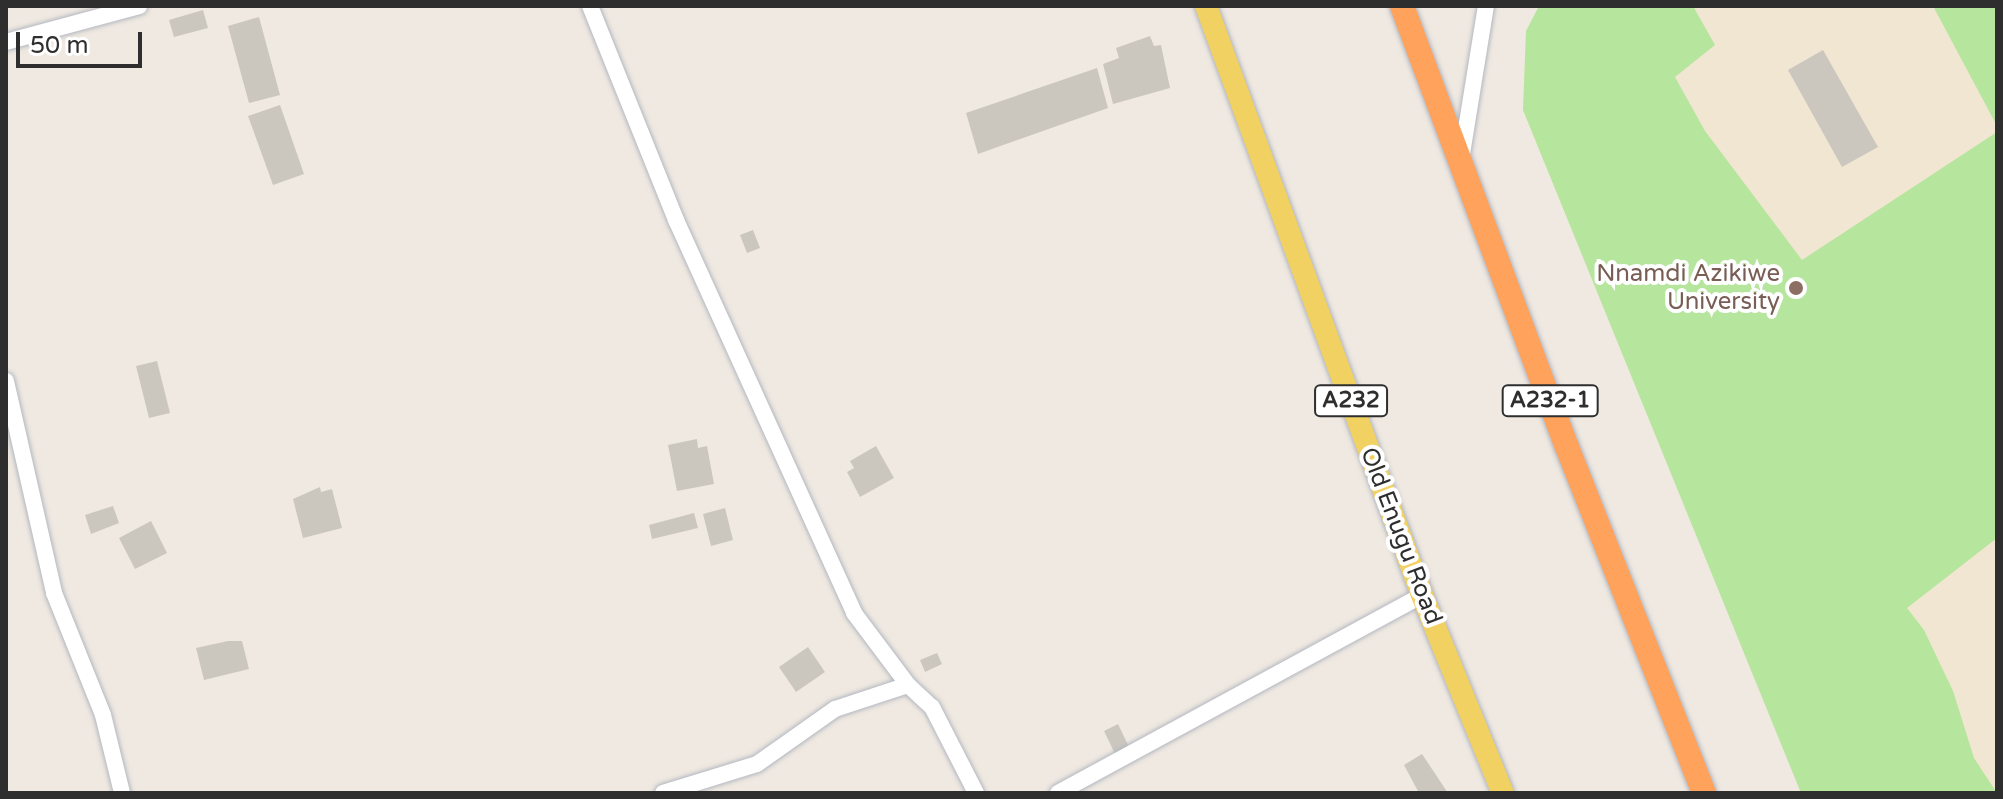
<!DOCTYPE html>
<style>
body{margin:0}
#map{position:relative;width:2003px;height:799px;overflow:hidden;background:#efe9e1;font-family:"Varela Round",sans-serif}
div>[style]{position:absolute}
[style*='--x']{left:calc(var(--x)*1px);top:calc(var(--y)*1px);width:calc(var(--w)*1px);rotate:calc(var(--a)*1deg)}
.education>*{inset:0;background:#f0e6d1}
.green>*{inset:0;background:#b6e59e}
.building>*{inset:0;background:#cbc7bf}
.roads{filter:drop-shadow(0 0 2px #b4b7c1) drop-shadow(0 0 2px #b4b7c1)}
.minor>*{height:16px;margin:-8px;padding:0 8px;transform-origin:8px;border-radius:8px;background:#fff}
.major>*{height:22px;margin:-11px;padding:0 11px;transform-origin:11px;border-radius:11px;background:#f2d163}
.highway>*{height:24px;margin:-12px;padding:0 12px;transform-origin:12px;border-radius:12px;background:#ffa35c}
.dots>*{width:22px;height:22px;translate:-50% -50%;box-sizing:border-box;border:4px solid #fff;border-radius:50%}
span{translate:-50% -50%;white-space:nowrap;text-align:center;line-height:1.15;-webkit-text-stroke:8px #fff;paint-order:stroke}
.shield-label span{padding:2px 6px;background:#fff;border:2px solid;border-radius:6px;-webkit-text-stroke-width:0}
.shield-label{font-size:22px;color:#2e2e2e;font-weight:700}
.education-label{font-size:24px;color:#785e54}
.right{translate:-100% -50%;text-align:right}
.street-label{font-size:24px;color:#2e2e2e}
.frame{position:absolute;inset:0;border:8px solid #2e2e2e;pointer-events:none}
.scale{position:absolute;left:16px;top:32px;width:126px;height:36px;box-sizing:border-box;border:4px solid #2e2e2e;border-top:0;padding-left:10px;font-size:24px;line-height:28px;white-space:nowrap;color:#2e2e2e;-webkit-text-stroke:6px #fff;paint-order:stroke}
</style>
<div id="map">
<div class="education">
<i style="clip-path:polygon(1539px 6px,1997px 6px,1997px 793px,1801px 793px,1523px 110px,1526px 31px)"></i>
</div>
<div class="green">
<i style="clip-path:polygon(1539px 6px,1693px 6px,1715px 45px,1675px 77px,1705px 131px,1802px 260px,1997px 132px,1997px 538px,1907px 608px,1924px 630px,1953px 691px,1974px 758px,1997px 793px,1801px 793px,1523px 110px,1526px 31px)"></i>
<i style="clip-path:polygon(1933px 6px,1997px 6px,1997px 126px)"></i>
</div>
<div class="building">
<i style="clip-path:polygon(203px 10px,208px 28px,174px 37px,169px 20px)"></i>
<i style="clip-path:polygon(259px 17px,280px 95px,249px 103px,228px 26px)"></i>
<i style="clip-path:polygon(1150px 36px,1154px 46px,1161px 45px,1170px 88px,1113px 104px,1103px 64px,1119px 58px,1116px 48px)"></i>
<i style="clip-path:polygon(1823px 50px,1878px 147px,1842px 167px,1788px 70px)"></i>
<i style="clip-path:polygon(1097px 68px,1108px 108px,978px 154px,966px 113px)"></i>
<i style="clip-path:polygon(280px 105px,304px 174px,273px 185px,248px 116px)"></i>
<i style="clip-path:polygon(753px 230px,760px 248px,747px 253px,740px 235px)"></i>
<i style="clip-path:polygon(157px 361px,170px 413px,149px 418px,136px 366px)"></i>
<i style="clip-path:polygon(697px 439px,698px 448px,707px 446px,714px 484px,677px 491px,668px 445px)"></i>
<i style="clip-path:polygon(876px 446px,894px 478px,860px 497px,847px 472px,854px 468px,850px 461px)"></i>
<i style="clip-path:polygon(320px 487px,321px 492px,332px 489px,342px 528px,303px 538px,293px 499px)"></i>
<i style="clip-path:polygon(113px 506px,119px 523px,91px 534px,85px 515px)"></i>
<i style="clip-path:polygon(725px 508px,733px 540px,711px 546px,703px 514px)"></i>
<i style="clip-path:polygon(694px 513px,698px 528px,652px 539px,649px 525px)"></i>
<i style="clip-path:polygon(151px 521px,167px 553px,135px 569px,119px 538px)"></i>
<i style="clip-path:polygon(228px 641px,242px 641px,249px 669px,204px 680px,196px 648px)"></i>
<i style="clip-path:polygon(808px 647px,825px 672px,796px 692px,779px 667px)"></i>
<i style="clip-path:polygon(937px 653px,942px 664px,925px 672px,920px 660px)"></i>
<i style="clip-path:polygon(1118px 724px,1129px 747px,1115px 754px,1104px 731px)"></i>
<i style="clip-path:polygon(1422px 754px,1448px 793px,1419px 793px,1404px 765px)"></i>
</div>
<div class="roads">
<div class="minor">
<i style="--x:590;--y:6;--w:231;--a:68.1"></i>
<i style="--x:676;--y:220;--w:431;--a:65.6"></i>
<i style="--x:854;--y:613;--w:90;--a:53.1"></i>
<i style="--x:908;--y:685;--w:33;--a:43"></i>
<i style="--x:932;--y:707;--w:97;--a:62.9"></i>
<i style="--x:6;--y:42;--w:138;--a:-15.1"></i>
<i style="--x:1461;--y:160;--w:156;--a:-80.8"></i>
<i style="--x:6;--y:381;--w:217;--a:77.2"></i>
<i style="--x:54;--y:593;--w:131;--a:68.1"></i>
<i style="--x:103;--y:715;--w:80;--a:76.3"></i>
<i style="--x:663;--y:793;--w:98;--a:-17.1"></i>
<i style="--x:757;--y:764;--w:95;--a:-35.2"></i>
<i style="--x:835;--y:709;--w:77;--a:-18.2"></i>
<i style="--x:1058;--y:793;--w:414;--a:-28.5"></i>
</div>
<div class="major">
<i style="--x:1206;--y:6;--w:627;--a:69.86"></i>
<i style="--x:1422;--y:595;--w:214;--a:67.8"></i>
</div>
<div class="highway">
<i style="--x:1402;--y:6;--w:471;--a:69.5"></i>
<i style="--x:1567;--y:447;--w:372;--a:68.4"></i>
</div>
</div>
<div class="dots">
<i style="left:1796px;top:288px;background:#8d6e63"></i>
</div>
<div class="shield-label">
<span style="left:1351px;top:401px">A232</span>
<span style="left:1550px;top:401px">A232-1</span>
</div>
<div class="education-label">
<span class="right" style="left:1780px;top:288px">Nnamdi Azikiwe<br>University</span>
</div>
<div class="street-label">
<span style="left:1401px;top:536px;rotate:69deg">Old Enugu Road</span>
</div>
<div class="frame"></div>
<div class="scale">50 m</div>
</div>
